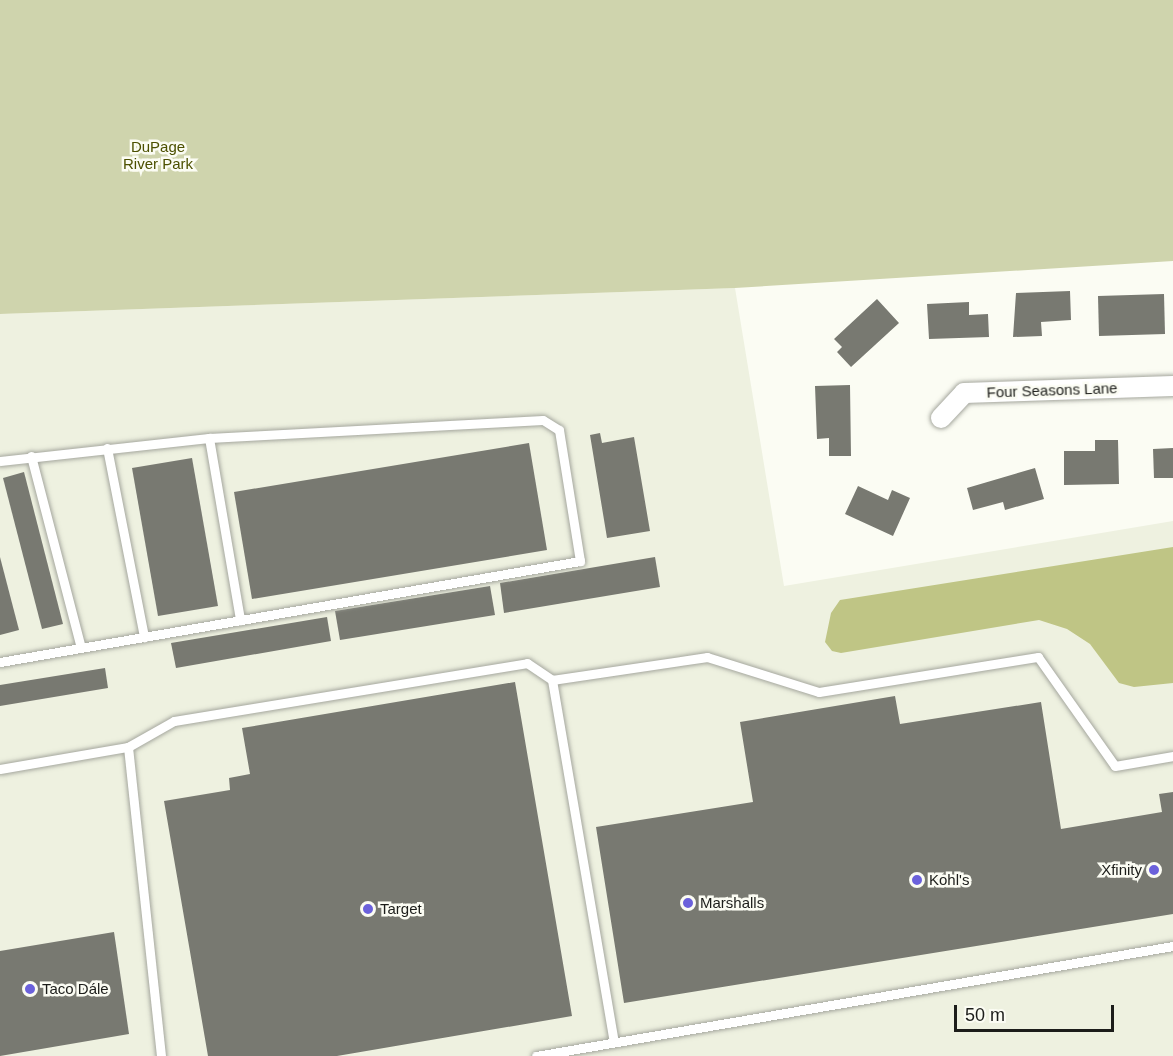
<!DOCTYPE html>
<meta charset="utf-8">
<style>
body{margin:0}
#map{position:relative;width:1173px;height:1056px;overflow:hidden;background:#fbfcf3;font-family:Arial,sans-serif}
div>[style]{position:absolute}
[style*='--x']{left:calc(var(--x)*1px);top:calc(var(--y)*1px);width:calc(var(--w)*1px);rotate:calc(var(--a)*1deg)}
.built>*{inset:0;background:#eef1e0}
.green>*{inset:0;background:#cfd4ad}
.water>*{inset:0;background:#bfc585}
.building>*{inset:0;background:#787971}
.roads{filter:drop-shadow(0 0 2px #a5a79e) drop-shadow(0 0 2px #a5a79e)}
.service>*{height:9px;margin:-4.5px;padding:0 4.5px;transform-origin:4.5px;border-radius:4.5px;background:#fff}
.minor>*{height:20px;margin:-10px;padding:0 10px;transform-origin:10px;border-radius:10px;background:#fff}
.dots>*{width:16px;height:16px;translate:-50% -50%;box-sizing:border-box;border:3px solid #fbfcf3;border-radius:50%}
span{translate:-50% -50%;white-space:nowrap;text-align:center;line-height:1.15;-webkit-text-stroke:5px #fbfcf3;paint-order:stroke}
.park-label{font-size:15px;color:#4c5000}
.street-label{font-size:15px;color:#1c1d1a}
.poi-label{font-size:15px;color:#1c1d1a}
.right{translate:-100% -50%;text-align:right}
.left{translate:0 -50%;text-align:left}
.scale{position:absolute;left:954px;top:1005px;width:160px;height:27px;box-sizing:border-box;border:3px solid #1c1d1a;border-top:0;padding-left:8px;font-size:18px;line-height:21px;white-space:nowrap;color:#1c1d1a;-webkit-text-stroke:4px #fbfcf3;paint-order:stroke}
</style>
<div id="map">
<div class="built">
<i style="clip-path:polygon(735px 288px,784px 586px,1173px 521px,1173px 1056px,0 1056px,0 314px)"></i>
</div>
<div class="green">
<i style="clip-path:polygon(0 0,1173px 0,1173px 261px,735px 288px,0 314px)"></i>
</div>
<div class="water">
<i style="clip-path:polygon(1173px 547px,1173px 683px,1134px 687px,1119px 683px,1090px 644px,1067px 629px,1039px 620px,841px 653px,832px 651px,825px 642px,831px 613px,840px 600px)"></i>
</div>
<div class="building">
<i style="clip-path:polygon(1070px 291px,1071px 320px,1041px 322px,1042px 336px,1013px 337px,1016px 293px)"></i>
<i style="clip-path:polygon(1164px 294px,1165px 334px,1099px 336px,1098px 296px)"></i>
<i style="clip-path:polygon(877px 299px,899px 323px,851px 367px,837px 352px,842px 347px,834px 339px)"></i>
<i style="clip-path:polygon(969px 302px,969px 315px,988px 314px,989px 337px,929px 339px,927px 304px)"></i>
<i style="clip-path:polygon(850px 385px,851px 456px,829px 456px,829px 438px,817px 439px,815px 386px)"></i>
<i style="clip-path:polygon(600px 433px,602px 443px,634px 437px,650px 531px,607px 538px,590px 435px)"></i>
<i style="clip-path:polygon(1095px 440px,1118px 440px,1119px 484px,1064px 485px,1064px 451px,1095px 451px)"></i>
<i style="clip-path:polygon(529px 443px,547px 550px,252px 599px,234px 492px)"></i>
<i style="clip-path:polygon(1173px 448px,1173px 478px,1154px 478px,1153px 449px)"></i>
<i style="clip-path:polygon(192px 458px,218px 606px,158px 616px,132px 468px)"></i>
<i style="clip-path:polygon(1035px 468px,1044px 499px,1005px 510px,1003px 502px,973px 510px,967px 488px)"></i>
<i style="clip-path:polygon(24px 472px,63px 624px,42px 629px,3px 478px)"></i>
<i style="clip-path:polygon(858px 486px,888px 500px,892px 490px,910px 498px,893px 536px,845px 514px)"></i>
<i style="clip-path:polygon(0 557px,19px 630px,0 635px)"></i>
<i style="clip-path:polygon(655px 557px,660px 587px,504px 613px,500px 583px)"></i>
<i style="clip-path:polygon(490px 586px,495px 615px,340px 640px,335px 611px)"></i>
<i style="clip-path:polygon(327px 617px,331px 641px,176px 668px,171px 643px)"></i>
<i style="clip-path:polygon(105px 668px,108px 688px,0 706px,0 685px)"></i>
<i style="clip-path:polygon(515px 682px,572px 1016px,337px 1056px,208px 1056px,164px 801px,230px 790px,229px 778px,250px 774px,242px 728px)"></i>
<i style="clip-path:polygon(895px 696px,900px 724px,1041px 702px,1061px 829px,1162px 812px,1159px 794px,1173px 792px,1173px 914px,624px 1003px,596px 827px,753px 802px,740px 722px)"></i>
<i style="clip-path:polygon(114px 932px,129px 1034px,0 1056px,0 951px)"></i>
</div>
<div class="roads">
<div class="service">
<i style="--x:209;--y:438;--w:185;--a:80.3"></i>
<i style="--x:107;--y:448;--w:193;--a:78.9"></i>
<i style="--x:31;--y:456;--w:198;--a:75.4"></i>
<i style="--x:0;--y:461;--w:210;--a:-6.3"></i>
<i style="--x:209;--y:438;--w:334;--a:-3.1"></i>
<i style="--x:543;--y:420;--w:19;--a:32"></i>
<i style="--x:559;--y:430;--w:133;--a:80.9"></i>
<i style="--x:580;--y:561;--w:589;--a:170.12"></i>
<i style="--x:552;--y:680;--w:367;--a:80.3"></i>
<i style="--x:128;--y:747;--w:311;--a:83.9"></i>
<i style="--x:0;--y:769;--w:130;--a:-9.8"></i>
<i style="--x:128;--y:747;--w:53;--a:-29.5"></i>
<i style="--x:174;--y:721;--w:358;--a:-9.3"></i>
<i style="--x:527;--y:663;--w:30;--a:34"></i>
<i style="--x:552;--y:680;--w:157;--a:-8.4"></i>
<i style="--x:707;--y:657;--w:117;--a:17.4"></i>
<i style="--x:819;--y:692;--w:222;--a:-9.1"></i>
<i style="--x:1038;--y:657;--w:133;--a:54.8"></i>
<i style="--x:1115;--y:766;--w:59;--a:-9.8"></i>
<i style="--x:536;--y:1056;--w:646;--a:-9.8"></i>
</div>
<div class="minor">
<i style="--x:941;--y:418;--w:34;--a:-47"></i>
<i style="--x:964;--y:393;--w:209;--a:-1.9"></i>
</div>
</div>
<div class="dots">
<i style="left:1154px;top:870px;background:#6b61db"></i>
<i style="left:917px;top:880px;background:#6b61db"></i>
<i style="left:688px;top:903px;background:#6b61db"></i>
<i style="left:368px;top:909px;background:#6b61db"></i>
<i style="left:30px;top:989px;background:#6b61db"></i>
</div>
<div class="park-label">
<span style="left:158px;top:155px">DuPage<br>River Park</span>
</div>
<div class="street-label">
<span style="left:1052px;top:390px;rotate:-2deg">Four Seasons Lane</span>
</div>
<div class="poi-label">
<span class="right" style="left:1142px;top:870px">Xfinity</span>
<span class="left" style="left:929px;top:880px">Kohl's</span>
<span class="left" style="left:700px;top:903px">Marshalls</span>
<span class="left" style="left:380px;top:909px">Target</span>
<span class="left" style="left:42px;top:989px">Taco Dále</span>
</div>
<div class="scale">50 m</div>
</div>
